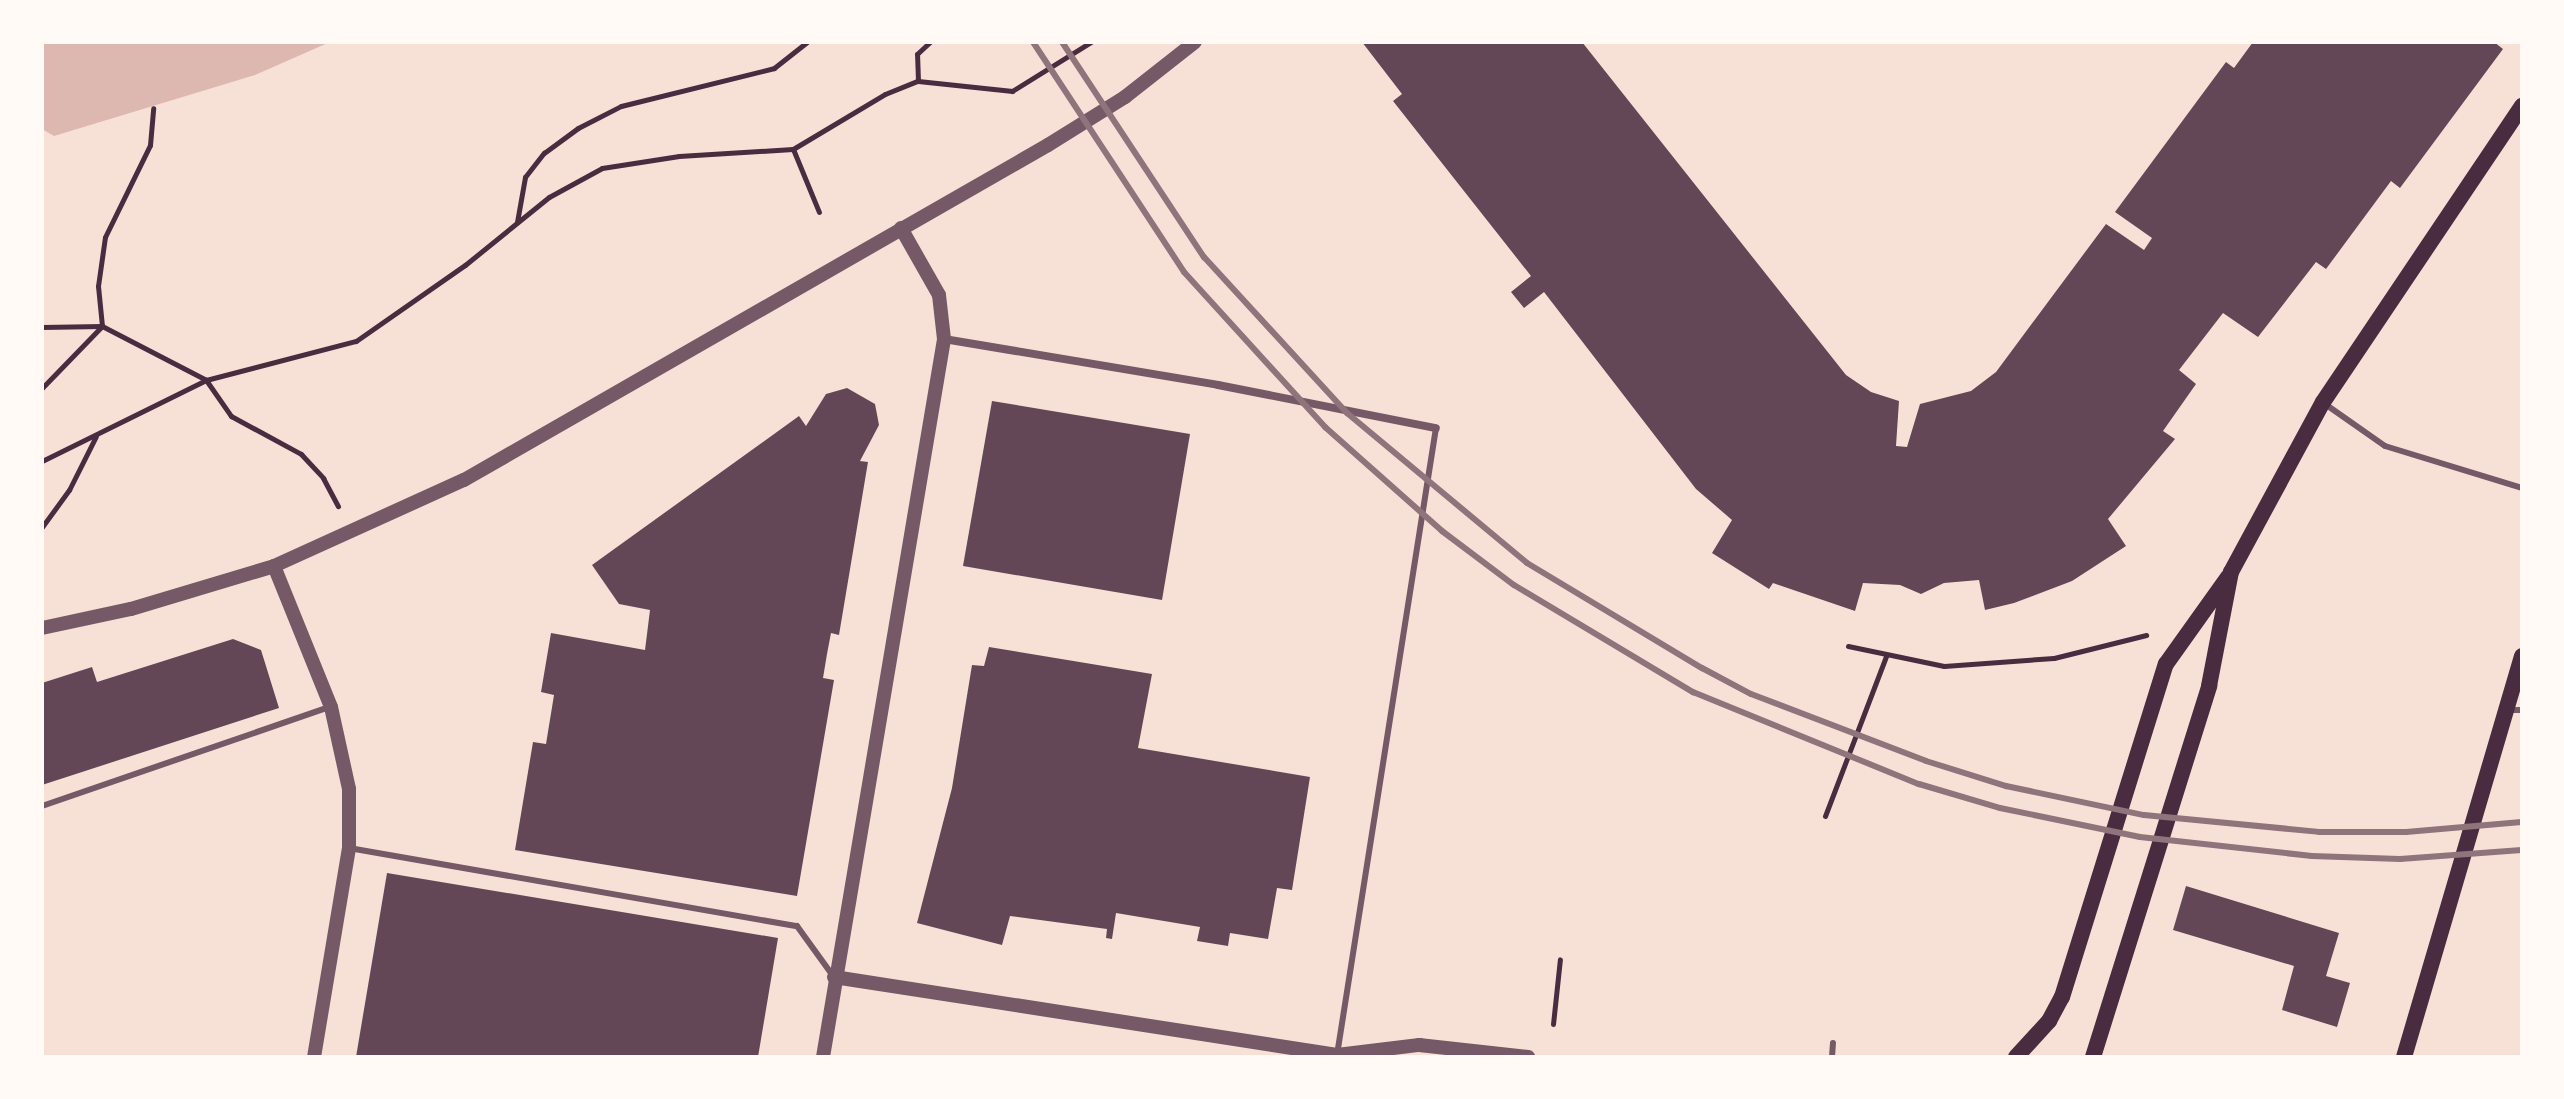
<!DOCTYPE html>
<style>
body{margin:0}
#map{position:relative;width:2564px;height:1099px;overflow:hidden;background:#f7e1d7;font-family:"Roboto Condensed",sans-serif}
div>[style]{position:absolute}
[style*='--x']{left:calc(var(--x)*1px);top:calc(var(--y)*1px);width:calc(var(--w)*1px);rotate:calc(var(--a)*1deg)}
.water>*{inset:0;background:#dcb8b0}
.building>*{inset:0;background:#644757}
.path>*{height:5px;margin:-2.5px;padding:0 2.5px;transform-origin:2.5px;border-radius:2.5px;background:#4a2c40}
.service>*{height:6px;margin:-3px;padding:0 3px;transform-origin:3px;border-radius:3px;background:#755966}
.minor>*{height:8px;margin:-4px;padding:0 4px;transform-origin:4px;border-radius:4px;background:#755966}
.tertiary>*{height:14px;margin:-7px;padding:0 7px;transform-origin:7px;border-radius:7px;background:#755966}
.secondary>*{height:16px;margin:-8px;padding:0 8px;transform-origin:8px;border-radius:8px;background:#4a2c40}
.rail>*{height:6px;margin:-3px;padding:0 3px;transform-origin:3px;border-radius:3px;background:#8f747c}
span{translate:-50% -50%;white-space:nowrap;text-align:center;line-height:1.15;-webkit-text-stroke:7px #fffaf5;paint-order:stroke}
.frame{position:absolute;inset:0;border:44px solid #fffaf5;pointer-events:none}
</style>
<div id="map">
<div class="water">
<i style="clip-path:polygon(42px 42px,330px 42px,255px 75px,54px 136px,42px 129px)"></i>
</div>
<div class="building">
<i style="clip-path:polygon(1362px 42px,1582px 42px,1846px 375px,1871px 392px,1899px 401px,1896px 446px,1907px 447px,1920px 404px,1971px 391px,1996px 372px,2106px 224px,2144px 250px,2152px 238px,2115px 212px,2226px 62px,2234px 68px,2253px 42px,2494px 42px,2503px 49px,2400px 188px,2391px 181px,2326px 269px,2316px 262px,2258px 337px,2223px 313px,2179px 370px,2196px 384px,2163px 431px,2175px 439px,2108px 519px,2126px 546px,2072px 581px,2014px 603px,1985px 610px,1979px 580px,1944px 583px,1921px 594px,1900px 585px,1863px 583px,1855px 611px,1773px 583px,1769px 589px,1712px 553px,1732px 520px,1696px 489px,1544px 292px,1524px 308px,1511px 292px,1531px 276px,1393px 101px,1402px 94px)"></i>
<i style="clip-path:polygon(847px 388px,875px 404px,879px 425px,860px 461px,868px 462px,839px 635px,831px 633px,827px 654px,823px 678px,834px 680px,797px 896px,515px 850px,533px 742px,546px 744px,554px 695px,541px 692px,551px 633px,645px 650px,650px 610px,619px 604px,592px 565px,799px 416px,806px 426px,826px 394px)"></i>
<i style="clip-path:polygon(992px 401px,1190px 434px,1162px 600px,963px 566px)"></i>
<i style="clip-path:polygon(233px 639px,261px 650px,279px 708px,42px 785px,42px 683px,92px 667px,97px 682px)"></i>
<i style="clip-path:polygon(989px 647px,1152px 674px,1138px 748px,1310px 777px,1292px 890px,1277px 888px,1268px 939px,1230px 933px,1228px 946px,1197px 941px,1200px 927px,1116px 913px,1112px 939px,1106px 938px,1107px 929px,1010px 916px,1002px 945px,917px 923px,952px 788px,972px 665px,984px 666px)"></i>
<i style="clip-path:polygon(387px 873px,778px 938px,758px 1057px,356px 1057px)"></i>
<i style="clip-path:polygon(2186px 886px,2339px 933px,2326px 976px,2350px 983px,2337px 1027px,2282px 1010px,2294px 966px,2173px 930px)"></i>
</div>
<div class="path">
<i style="--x:918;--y:81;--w:27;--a:-92"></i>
<i style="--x:917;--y:54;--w:18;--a:-43"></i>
<i style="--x:793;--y:149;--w:68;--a:67.6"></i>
<i style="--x:517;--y:222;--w:46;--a:-79.9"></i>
<i style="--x:525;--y:177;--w:31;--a:-52"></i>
<i style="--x:544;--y:153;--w:42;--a:-36.3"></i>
<i style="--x:578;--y:128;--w:48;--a:-27.1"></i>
<i style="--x:621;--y:106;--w:158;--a:-13.9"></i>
<i style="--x:774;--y:68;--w:42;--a:-38.2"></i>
<i style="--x:42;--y:327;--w:60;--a:-1"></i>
<i style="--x:102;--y:326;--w:117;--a:27.4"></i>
<i style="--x:206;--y:380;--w:44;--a:55.2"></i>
<i style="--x:231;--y:416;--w:80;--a:28.5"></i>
<i style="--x:301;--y:454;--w:33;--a:47"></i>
<i style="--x:323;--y:478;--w:32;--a:62"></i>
<i style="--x:42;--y:388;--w:86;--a:-45.9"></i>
<i style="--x:102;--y:326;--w:40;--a:-95.7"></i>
<i style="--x:98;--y:286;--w:49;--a:-81.9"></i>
<i style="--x:105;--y:237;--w:102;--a:-63.9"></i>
<i style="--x:150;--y:145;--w:37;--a:-85"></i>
<i style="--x:42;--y:461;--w:183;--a:-26.3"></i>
<i style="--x:206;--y:380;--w:155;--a:-14.6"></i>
<i style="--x:356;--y:341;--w:133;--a:-34.9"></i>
<i style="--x:465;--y:265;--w:108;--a:-39"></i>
<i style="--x:549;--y:197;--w:60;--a:-28.7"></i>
<i style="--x:602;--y:168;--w:78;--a:-8.9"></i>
<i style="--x:679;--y:156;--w:114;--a:-3.5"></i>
<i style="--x:793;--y:149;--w:107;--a:-30.9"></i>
<i style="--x:885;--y:94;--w:35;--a:-22"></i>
<i style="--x:918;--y:81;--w:95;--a:6.1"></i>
<i style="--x:1012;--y:91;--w:93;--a:-31.8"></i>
<i style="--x:42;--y:527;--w:46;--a:-53.9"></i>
<i style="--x:69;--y:490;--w:60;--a:-63.4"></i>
<i style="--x:1848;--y:646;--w:98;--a:11.8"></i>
<i style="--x:1944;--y:666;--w:110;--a:-4.2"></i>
<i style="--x:2054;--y:658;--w:95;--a:-14"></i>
<i style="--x:1825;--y:816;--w:171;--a:-69.1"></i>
<i style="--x:1553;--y:1024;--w:65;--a:-83.9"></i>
</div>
<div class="service">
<i style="--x:2325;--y:404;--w:73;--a:35"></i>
<i style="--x:2385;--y:446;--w:143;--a:17"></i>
<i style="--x:2508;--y:710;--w:14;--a:0"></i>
<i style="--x:42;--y:806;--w:305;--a:-19"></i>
<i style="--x:349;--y:848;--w:455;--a:9.9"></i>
<i style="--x:797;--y:926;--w:62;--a:54.2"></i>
<i style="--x:1337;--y:1055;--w:635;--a:-81.03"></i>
<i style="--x:1832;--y:1057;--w:14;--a:-86"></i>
</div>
<div class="minor">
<i style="--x:944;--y:339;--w:278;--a:9.5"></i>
<i style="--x:1218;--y:385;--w:222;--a:11.2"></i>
</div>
<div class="tertiary">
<i style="--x:274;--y:566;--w:152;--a:68"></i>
<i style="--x:331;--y:707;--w:84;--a:77.6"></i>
<i style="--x:349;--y:789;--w:59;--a:90"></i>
<i style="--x:349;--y:848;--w:212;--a:99.5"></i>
<i style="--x:42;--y:628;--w:91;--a:-12.1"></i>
<i style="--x:131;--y:609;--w:149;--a:-16.7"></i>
<i style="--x:274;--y:566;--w:209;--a:-24.4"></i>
<i style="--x:464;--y:480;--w:673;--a:-29.84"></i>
<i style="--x:1048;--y:145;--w:91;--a:-31.9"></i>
<i style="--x:1125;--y:97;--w:89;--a:-38.2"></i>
<i style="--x:834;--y:977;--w:509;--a:8.81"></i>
<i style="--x:1337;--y:1055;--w:83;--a:-7"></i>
<i style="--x:1419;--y:1045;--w:110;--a:6.3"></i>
<i style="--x:823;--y:1057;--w:728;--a:-80.43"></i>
<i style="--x:944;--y:339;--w:44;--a:-96.5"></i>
<i style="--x:939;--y:295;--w:77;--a:-119.6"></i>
</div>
<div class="secondary">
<i style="--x:2016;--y:1057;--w:49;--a:-47.5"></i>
<i style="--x:2049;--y:1021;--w:27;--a:-62"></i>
<i style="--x:2062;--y:997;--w:349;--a:-72.7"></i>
<i style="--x:2166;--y:664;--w:107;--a:-54.5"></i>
<i style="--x:2093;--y:1057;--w:389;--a:-72.6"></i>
<i style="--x:2209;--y:686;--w:116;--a:-79.1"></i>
<i style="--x:2231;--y:572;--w:193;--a:-61.6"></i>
<i style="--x:2323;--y:402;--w:357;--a:-56.1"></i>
<i style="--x:2404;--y:1057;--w:418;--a:-73.6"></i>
</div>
<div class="rail">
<i style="--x:1033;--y:42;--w:275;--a:56.7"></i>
<i style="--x:1184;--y:272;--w:210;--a:47.7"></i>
<i style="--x:1325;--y:427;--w:157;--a:41.6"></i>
<i style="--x:1442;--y:531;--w:90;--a:36.9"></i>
<i style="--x:1514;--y:585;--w:209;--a:30.9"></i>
<i style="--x:1693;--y:692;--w:244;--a:22.2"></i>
<i style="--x:1919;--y:784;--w:84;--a:16.5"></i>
<i style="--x:2000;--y:808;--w:143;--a:11.7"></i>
<i style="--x:2140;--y:837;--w:173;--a:6.3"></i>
<i style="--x:2312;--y:856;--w:88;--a:2"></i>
<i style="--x:2400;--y:859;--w:122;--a:-4.2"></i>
<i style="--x:1062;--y:42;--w:258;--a:56.6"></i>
<i style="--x:1204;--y:257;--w:212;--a:47.5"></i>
<i style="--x:1347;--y:413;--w:234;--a:39.8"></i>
<i style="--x:1527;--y:563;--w:204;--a:31"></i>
<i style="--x:1702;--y:668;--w:55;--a:28"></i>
<i style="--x:1751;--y:694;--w:187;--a:20.9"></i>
<i style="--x:1926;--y:761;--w:84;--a:17.4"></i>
<i style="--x:2006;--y:786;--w:141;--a:11.9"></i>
<i style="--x:2144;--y:815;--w:176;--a:5.5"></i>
<i style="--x:2319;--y:832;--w:87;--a:0"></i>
<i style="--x:2406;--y:832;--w:116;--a:-4.9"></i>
</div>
<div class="frame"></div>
</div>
